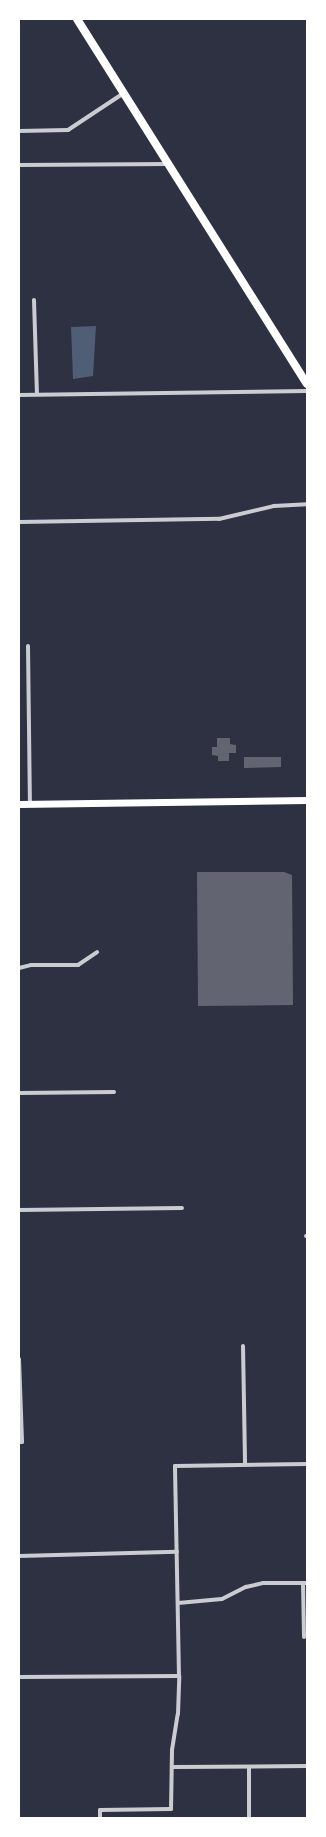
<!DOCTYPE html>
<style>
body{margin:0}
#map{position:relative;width:326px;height:1837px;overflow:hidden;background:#2d3142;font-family:Barlow,sans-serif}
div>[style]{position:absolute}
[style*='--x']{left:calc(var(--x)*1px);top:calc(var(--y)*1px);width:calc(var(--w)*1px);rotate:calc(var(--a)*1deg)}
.water>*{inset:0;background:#4f5d75}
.building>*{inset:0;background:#626471}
.minor>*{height:4px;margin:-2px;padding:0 2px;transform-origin:2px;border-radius:2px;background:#caccd0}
.secondary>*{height:7px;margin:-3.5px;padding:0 3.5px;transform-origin:3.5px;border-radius:3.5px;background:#fff}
.primary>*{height:8px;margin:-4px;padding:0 4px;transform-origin:4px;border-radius:4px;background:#fff}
span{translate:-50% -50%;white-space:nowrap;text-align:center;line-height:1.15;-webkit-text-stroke:3.5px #fff;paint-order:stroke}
.frame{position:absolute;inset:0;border:20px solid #fff;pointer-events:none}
</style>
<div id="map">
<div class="water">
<i style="clip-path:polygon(96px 326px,93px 376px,73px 379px,71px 327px)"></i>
</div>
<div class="building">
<i style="clip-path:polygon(217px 738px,230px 738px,230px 744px,236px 745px,236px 753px,229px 753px,229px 761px,218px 761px,218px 756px,212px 755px,212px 747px,217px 747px)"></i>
<i style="clip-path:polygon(244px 757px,281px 757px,281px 767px,244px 768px)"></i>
<i style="clip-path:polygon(197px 872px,284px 872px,292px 875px,293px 1005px,198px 1006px)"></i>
</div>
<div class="minor">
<i style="--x:19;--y:131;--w:49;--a:-1.2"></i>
<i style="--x:68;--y:130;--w:67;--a:-33.5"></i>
<i style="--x:19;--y:165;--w:150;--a:-0.4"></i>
<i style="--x:34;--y:300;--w:94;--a:88.2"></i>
<i style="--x:19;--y:395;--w:288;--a:-0.8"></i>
<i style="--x:19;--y:522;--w:200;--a:-0.9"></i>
<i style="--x:219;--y:519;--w:57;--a:-13.3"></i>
<i style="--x:274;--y:506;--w:33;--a:-3"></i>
<i style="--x:28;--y:646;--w:158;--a:89.3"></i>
<i style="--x:19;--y:968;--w:12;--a:-14"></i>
<i style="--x:31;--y:965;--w:47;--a:0"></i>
<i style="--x:78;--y:965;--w:23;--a:-34"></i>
<i style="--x:19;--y:1093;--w:95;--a:-0.6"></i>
<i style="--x:19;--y:1210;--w:163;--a:-0.7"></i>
<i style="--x:306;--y:1236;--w:1;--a:0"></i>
<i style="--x:243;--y:1346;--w:119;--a:89"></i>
<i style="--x:19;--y:1359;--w:83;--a:87.9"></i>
<i style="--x:22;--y:1442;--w:3;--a:180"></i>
<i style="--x:19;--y:1556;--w:158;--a:-1.5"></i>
<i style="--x:303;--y:1583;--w:54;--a:88.9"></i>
<i style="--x:178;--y:1603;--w:44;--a:-5.2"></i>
<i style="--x:222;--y:1599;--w:27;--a:-27"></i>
<i style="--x:246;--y:1587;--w:17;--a:-13"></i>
<i style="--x:263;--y:1583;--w:44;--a:0"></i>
<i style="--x:19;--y:1677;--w:160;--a:-0.4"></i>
<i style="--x:173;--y:1767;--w:134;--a:-0.4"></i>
<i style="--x:249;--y:1767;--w:51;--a:90"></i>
<i style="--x:100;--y:1818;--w:8;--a:-90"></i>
<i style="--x:100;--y:1810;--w:71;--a:-0.8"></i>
<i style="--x:171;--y:1809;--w:59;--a:-89"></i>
<i style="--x:172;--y:1750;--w:36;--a:-81"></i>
<i style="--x:178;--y:1714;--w:38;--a:-88"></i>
<i style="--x:179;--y:1676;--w:210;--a:-91.1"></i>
<i style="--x:175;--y:1466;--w:132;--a:-0.9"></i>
</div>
<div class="secondary">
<i style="--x:19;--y:804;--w:288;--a:-0.8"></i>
</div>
<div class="primary">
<i style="--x:77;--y:19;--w:431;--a:57.8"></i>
</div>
<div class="frame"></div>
</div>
